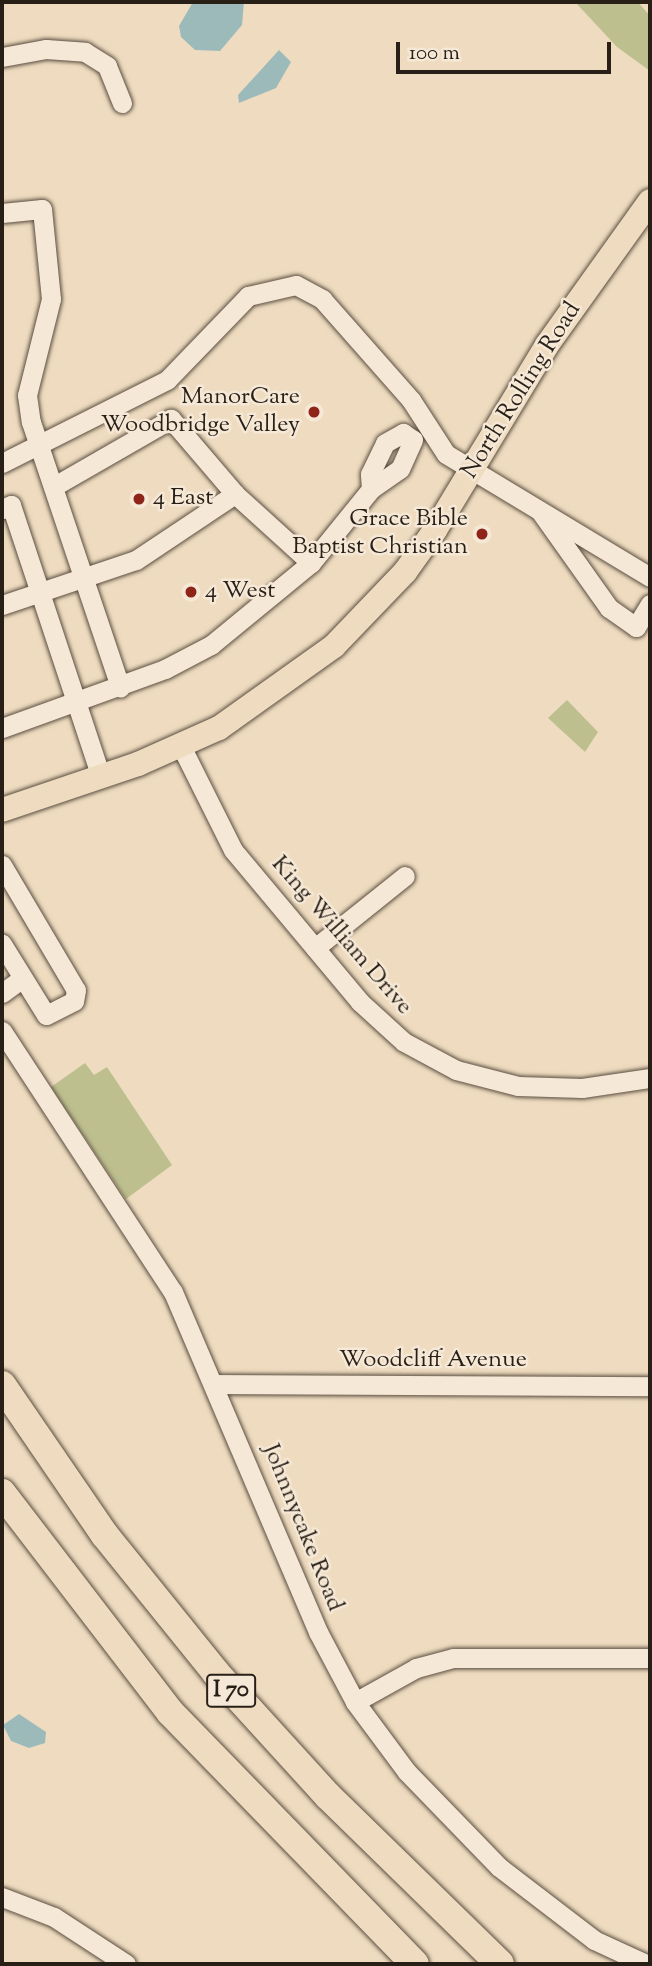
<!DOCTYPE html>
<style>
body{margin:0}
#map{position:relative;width:652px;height:1966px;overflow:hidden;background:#efdcc0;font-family:"Sorts Mill Goudy",serif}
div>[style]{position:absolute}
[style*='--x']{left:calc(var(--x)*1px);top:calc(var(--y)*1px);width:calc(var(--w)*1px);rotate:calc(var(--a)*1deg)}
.green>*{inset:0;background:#bebf8e}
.water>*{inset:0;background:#9cbab9}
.roads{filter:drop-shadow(0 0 2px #5a4e40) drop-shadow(0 0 2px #5a4e40)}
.minor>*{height:19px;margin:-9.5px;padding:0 9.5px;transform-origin:9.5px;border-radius:9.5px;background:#f5e8d6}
.major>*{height:24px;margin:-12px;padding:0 12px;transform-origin:12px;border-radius:12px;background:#efdcc0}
.highway>*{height:28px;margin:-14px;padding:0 14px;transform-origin:14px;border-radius:14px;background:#efdcc0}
.dots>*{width:19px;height:19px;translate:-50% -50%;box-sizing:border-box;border:4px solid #f5e8d6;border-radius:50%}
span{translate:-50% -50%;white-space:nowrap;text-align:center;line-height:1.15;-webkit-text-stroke:5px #f5e8d6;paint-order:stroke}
.shield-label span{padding:2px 5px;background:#f5e8d6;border:2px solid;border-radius:5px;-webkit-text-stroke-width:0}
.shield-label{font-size:23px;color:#281f16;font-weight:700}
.street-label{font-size:24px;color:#281f16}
.poi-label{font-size:24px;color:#281f16}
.right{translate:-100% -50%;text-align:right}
.left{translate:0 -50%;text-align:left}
.frame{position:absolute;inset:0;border:4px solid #281f16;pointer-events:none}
.scale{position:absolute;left:396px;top:42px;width:215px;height:32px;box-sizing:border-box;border:4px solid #281f16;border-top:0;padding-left:9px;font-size:21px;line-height:24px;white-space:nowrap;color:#281f16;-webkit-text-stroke:5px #f5e8d6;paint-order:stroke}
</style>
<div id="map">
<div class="green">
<i style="clip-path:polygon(575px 2px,638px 2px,650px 16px,650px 71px,617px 47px)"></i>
<i style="clip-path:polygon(567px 700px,598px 732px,585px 752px,548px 718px)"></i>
<i style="clip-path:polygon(85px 1063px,94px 1075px,107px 1067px,172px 1165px,126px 1199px,51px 1087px)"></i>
</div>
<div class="water">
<i style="clip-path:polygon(193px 2px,244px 2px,242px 25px,220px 51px,195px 50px,181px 37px,179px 26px)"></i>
<i style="clip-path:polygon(279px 50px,291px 62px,276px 88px,239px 103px,238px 95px)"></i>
<i style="clip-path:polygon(19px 1714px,46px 1732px,45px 1743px,29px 1748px,11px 1741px,3px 1725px)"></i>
</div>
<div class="roads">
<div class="minor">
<i style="--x:2;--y:57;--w:45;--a:-10.3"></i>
<i style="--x:46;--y:49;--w:39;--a:4"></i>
<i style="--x:85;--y:52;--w:26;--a:32"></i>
<i style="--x:107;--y:66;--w:40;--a:68"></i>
<i style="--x:2;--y:213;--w:40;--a:-5.7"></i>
<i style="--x:42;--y:209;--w:90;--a:84.3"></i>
<i style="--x:51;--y:299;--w:99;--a:104"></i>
<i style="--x:27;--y:395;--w:27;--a:82"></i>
<i style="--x:31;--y:422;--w:280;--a:71.4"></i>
<i style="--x:2;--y:463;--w:185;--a:-26.7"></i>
<i style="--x:167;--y:380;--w:117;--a:-46"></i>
<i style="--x:248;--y:296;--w:49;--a:-12.9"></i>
<i style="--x:296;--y:285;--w:30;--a:28"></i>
<i style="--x:322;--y:299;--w:135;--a:48.6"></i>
<i style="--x:411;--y:400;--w:64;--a:57.1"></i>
<i style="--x:446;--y:454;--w:238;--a:31.1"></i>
<i style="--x:371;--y:489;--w:15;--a:-94"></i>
<i style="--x:370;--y:474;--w:34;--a:-64"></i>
<i style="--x:385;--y:443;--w:21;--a:-29"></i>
<i style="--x:403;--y:433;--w:12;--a:35"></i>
<i style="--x:2;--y:509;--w:10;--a:-24"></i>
<i style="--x:11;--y:505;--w:287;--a:71.7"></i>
<i style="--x:540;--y:511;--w:119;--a:54.6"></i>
<i style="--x:609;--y:608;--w:33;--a:35"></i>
<i style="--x:636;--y:627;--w:27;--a:-59"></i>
<i style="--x:311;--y:563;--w:95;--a:-51"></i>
<i style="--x:371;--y:489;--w:35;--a:-35"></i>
<i style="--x:400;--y:469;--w:32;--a:-66"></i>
<i style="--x:2;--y:605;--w:141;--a:-18.6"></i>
<i style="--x:136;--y:560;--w:119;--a:-33.7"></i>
<i style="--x:2;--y:728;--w:173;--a:-19.9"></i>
<i style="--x:165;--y:669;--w:52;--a:-27.6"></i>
<i style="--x:211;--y:645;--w:129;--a:-39.4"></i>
<i style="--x:311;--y:563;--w:103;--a:-137.8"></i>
<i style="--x:235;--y:494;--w:99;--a:-130.5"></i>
<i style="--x:171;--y:419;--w:133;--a:150.1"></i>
<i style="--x:181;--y:746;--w:116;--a:63.4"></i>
<i style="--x:233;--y:850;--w:198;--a:50.1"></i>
<i style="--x:360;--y:1002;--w:59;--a:42.3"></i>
<i style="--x:404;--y:1042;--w:59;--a:28.3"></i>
<i style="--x:456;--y:1070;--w:64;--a:14.5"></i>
<i style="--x:518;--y:1086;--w:64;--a:1.8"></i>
<i style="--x:582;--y:1088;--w:69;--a:-8.4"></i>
<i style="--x:2;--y:865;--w:145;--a:59.4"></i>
<i style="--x:76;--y:990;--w:11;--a:100"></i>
<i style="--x:74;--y:1001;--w:31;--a:153"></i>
<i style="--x:46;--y:1015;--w:84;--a:-121.8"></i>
<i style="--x:315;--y:948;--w:115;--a:-38.7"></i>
<i style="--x:2;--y:993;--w:24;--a:-36"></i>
<i style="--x:2;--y:1031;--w:312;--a:56.8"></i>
<i style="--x:173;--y:1292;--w:370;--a:66.9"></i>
<i style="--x:318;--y:1632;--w:79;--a:62.1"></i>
<i style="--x:355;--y:1702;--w:87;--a:53.4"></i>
<i style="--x:407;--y:1772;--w:132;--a:45.9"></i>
<i style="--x:499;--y:1867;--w:120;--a:37.5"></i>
<i style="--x:594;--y:1940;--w:57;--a:24.8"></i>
<i style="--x:216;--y:1384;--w:434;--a:0.3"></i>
<i style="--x:355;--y:1702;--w:70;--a:-29.1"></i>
<i style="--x:416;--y:1668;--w:38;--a:-15"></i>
<i style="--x:453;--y:1658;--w:197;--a:0"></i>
<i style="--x:2;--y:1897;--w:56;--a:21"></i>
<i style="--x:54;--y:1917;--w:86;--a:33.1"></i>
</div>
<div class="major">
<i style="--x:2;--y:810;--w:144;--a:-18.7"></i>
<i style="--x:138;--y:764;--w:89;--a:-24"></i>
<i style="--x:219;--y:728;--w:141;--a:-35.5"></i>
<i style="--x:334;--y:646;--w:103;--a:-46.2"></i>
<i style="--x:405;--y:572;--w:52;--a:-54.5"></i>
<i style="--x:435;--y:530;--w:216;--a:-58.8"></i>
<i style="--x:547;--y:345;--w:177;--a:-54.4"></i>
</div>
<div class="highway">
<i style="--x:2;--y:1385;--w:181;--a:55.6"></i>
<i style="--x:104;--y:1534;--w:179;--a:51.1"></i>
<i style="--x:216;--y:1673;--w:166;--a:47.7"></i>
<i style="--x:328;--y:1796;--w:240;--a:44.3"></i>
<i style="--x:2;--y:1493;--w:276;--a:52.5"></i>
<i style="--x:170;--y:1712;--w:351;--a:45.8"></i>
</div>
</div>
<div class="dots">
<i style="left:314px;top:412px;background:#8f2418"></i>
<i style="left:139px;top:499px;background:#8f2418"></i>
<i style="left:482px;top:534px;background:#8f2418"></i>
<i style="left:191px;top:592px;background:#8f2418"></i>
</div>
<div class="shield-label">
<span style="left:231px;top:1691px">I 70</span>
</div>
<div class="street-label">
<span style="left:522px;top:391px;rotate:-58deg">North Rolling Road</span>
<span style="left:341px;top:936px;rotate:49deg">King William Drive</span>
<span style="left:433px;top:1361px">Woodcliff Avenue</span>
<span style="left:302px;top:1528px;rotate:68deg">Johnnycake Road</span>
</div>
<div class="poi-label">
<span class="right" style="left:300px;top:412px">ManorCare<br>Woodbridge Valley</span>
<span class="left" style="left:153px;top:499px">4 East</span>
<span class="right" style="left:468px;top:534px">Grace Bible<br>Baptist Christian</span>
<span class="left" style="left:205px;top:592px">4 West</span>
</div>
<div class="frame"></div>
<div class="scale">100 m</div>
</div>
